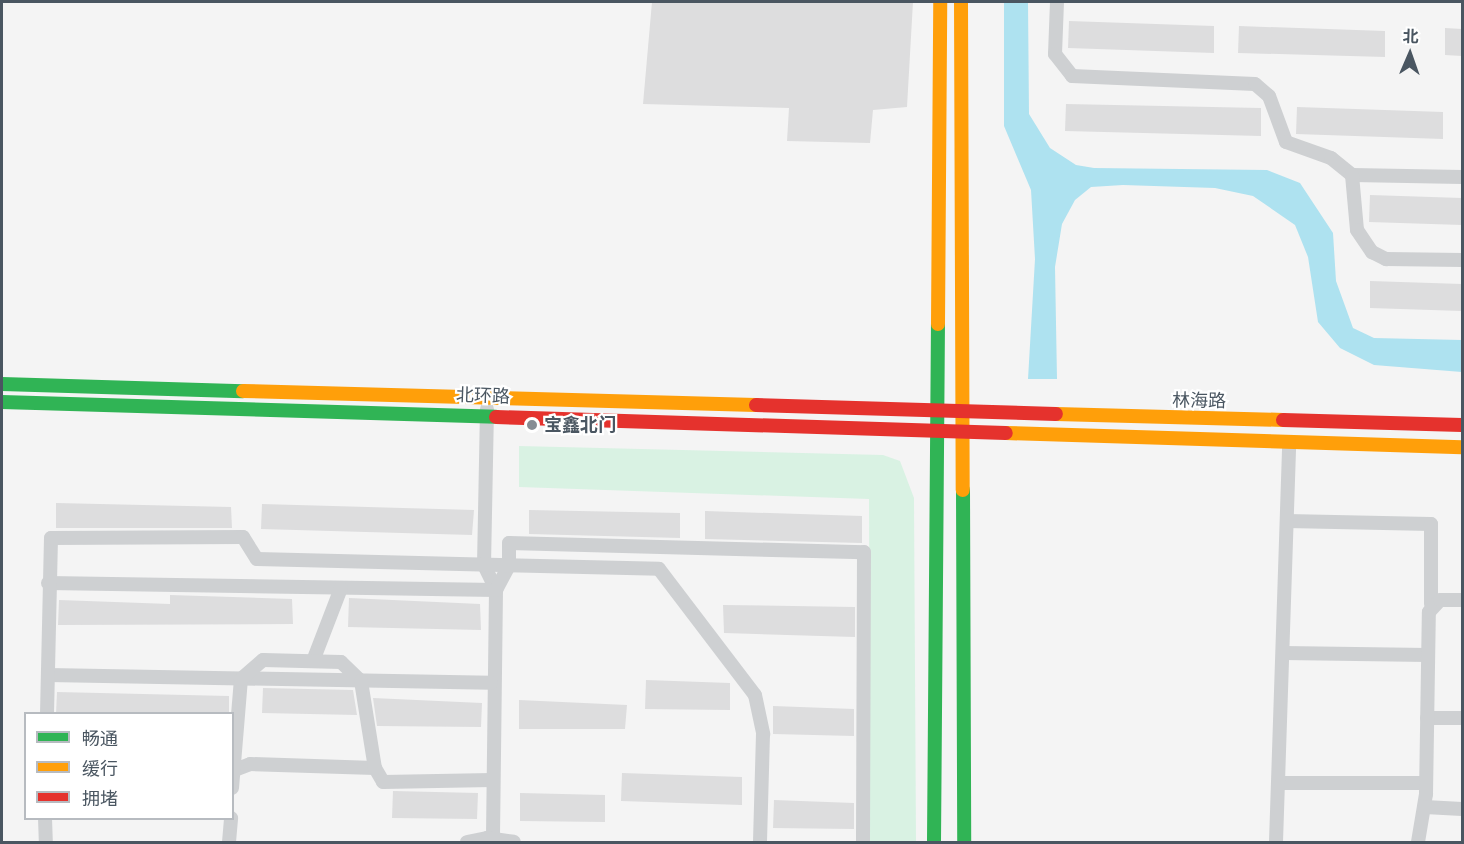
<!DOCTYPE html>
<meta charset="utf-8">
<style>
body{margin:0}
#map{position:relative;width:1464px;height:844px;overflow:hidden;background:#f4f4f4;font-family:"Archivo Narrow","Noto Sans SC",sans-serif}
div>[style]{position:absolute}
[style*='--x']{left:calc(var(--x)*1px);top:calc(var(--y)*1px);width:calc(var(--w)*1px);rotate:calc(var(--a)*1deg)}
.green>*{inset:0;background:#d9f2e3}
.water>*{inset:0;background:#aee2f0}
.building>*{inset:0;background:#ddddde}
.street>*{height:14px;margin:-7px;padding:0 7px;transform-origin:7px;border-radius:7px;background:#ced0d2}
.fast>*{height:14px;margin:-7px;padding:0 7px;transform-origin:7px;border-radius:7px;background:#30b455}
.slow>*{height:14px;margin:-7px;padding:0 7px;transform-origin:7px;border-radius:7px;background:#ff9f0a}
.jam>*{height:14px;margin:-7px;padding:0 7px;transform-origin:7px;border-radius:7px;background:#e5322d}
.dots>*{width:16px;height:16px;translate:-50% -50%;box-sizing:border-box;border:3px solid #fff;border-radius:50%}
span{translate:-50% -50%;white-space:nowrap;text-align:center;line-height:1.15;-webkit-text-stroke:4.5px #fff;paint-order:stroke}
.street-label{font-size:18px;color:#4a5661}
.poi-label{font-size:18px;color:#4a5661;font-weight:700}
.left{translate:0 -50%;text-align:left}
.frame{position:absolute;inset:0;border:3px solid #4a5661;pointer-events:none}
.legend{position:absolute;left:24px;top:712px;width:210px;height:108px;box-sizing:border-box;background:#fff;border:2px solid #b7bbc0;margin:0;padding:8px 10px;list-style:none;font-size:18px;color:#4a5661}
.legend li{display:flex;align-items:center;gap:12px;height:30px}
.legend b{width:30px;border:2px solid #b7bbc0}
.north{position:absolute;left:1380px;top:24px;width:60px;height:60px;-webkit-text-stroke:4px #fff;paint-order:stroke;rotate:2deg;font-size:16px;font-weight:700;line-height:24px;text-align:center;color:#4a5661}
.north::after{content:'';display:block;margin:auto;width:21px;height:27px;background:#4a5661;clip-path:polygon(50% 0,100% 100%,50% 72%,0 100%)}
</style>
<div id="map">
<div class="green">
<i style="clip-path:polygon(519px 446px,883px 455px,900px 461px,914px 498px,916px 842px,870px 842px,869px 499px,519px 487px)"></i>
</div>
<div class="water">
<i style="clip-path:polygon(1004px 2px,1028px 2px,1029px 114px,1050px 148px,1076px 165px,1094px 168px,1267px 170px,1300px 183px,1333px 233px,1336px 281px,1353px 328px,1374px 338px,1462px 340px,1462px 372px,1374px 365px,1340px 348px,1318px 322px,1308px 257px,1295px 225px,1253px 196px,1215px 188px,1123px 185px,1091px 187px,1075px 200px,1062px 224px,1055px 267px,1057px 379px,1028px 379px,1035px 259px,1031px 190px,1004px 126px)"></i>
</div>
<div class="building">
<i style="clip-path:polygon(652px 2px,913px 2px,907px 107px,873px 110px,870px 143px,787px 141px,789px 108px,643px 104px)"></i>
<i style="clip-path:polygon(1069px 21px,1214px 26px,1214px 53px,1068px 48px)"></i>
<i style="clip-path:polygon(1239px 26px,1385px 31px,1385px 57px,1238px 53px)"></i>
<i style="clip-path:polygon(1445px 28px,1462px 29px,1462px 56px,1445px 55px)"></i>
<i style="clip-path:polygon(1066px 104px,1261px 108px,1261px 136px,1065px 131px)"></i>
<i style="clip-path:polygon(1297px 107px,1443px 112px,1443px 139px,1296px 134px)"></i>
<i style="clip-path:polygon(1370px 195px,1462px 198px,1462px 225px,1369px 222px)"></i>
<i style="clip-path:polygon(1370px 281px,1462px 284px,1462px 311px,1370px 308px)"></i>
<i style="clip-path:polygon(56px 503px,231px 507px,232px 528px,56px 528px)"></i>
<i style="clip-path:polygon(262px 504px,474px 510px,472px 535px,261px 529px)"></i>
<i style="clip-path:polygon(529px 510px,680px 513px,680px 538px,529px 534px)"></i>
<i style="clip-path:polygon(705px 511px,862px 516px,862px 543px,705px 539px)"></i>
<i style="clip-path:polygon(170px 595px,292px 599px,293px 624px,58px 625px,59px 600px,170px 604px)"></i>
<i style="clip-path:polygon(349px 598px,480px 604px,481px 630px,348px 627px)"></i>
<i style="clip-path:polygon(723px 605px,855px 607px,855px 637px,724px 633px)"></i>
<i style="clip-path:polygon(646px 680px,730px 683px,730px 710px,645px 709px)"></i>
<i style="clip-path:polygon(263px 688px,353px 690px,357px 715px,262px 713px)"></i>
<i style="clip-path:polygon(57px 692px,229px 696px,229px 714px,56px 714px)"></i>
<i style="clip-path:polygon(373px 698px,482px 703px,481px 727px,377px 726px)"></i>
<i style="clip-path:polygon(519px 700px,627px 705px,625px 729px,519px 729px)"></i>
<i style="clip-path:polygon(773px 706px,854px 709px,854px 736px,773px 734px)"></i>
<i style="clip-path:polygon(622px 773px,742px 777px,742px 805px,621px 801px)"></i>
<i style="clip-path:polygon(393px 791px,478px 793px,477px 819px,392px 818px)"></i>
<i style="clip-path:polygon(520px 793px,605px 795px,605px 822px,520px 821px)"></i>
<i style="clip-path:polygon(774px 800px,854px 803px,854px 829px,773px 828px)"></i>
</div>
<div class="street">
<i style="--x:1057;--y:2;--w:52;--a:92.2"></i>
<i style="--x:1055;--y:54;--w:28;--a:52"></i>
<i style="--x:1072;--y:76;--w:183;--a:2.5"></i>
<i style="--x:1255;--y:84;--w:18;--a:41"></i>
<i style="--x:1269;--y:96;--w:49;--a:69.7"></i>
<i style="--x:1286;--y:142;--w:48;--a:19.6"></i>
<i style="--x:1331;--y:158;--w:27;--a:39"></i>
<i style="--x:1352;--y:175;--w:110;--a:1"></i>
<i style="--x:1352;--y:175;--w:55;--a:84.8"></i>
<i style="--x:1357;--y:230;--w:27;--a:56"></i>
<i style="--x:1372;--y:252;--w:16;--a:27"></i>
<i style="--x:1386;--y:259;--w:76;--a:0.8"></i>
<i style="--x:487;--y:409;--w:156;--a:91.1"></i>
<i style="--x:484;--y:565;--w:28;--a:64"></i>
<i style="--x:496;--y:590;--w:249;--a:90.7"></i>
<i style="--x:1287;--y:521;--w:144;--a:1.2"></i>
<i style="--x:1431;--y:524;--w:80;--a:90"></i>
<i style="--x:48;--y:583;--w:448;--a:0.9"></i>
<i style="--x:496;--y:590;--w:27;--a:-62"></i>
<i style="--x:509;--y:566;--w:23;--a:-90"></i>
<i style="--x:509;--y:543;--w:355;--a:1.5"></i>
<i style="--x:864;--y:552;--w:290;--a:90.2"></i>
<i style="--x:1283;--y:653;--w:145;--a:0.8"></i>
<i style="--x:313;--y:661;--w:78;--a:-69"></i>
<i style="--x:48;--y:675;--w:443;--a:1"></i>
<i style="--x:47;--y:714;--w:176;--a:-88.7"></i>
<i style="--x:51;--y:538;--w:192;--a:-0.3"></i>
<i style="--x:243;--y:537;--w:26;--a:58"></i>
<i style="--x:257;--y:559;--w:402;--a:1.4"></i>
<i style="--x:659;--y:569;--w:158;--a:52.7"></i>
<i style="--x:755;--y:695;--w:40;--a:78"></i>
<i style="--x:763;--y:734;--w:108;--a:91.6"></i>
<i style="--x:1427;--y:718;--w:35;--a:0"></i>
<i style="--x:232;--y:771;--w:19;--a:-21"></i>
<i style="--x:250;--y:764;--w:125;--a:1.8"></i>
<i style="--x:375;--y:768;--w:16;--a:60"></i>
<i style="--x:383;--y:782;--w:109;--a:-1.1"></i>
<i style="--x:1278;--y:783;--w:148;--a:0"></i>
<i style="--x:232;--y:788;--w:109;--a:-85.3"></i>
<i style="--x:241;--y:679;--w:29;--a:-41"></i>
<i style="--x:263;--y:660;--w:78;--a:1.5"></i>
<i style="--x:341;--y:662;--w:28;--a:44"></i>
<i style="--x:361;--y:681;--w:88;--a:80.9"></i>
<i style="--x:1425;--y:807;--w:37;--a:3"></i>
<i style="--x:45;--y:818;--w:24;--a:88"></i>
<i style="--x:229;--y:842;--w:24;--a:-85"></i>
<i style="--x:467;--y:842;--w:20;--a:-11"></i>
<i style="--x:487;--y:838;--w:27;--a:8"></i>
<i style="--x:1276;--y:842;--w:400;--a:-88.1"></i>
<i style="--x:1418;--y:842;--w:49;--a:-80.5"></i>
<i style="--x:1426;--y:794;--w:182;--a:-89.1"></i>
<i style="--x:1429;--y:612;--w:16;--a:-47"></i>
<i style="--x:1440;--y:600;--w:22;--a:0"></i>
</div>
<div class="fast">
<i style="--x:2;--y:384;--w:241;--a:1.7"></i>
<i style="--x:2;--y:402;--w:494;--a:1.7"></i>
<i style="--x:963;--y:490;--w:352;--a:89.8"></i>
<i style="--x:934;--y:842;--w:518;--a:-89.56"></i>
</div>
<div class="slow">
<i style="--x:961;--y:2;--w:488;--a:89.8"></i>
<i style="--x:938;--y:324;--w:322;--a:-89.6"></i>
<i style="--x:243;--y:391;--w:513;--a:1.56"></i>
<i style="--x:1056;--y:414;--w:227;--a:1.5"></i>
<i style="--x:1006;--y:433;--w:456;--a:1.8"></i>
</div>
<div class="jam">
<i style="--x:756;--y:405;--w:300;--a:1.7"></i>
<i style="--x:496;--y:417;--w:510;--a:1.8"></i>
<i style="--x:1283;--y:420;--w:179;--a:1.6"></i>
</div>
<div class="dots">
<i style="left:532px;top:425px;background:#868d94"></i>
</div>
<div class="street-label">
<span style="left:483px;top:396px;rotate:2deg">北环路</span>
<span style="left:1199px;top:401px;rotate:1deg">林海路</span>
</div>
<div class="poi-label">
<span class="left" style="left:544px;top:425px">宝鑫北门</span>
</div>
<div class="frame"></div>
<ul class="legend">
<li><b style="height:8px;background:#30b455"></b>畅通</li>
<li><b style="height:8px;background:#ff9f0a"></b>缓行</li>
<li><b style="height:8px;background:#e5322d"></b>拥堵</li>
</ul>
<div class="north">北</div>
</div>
